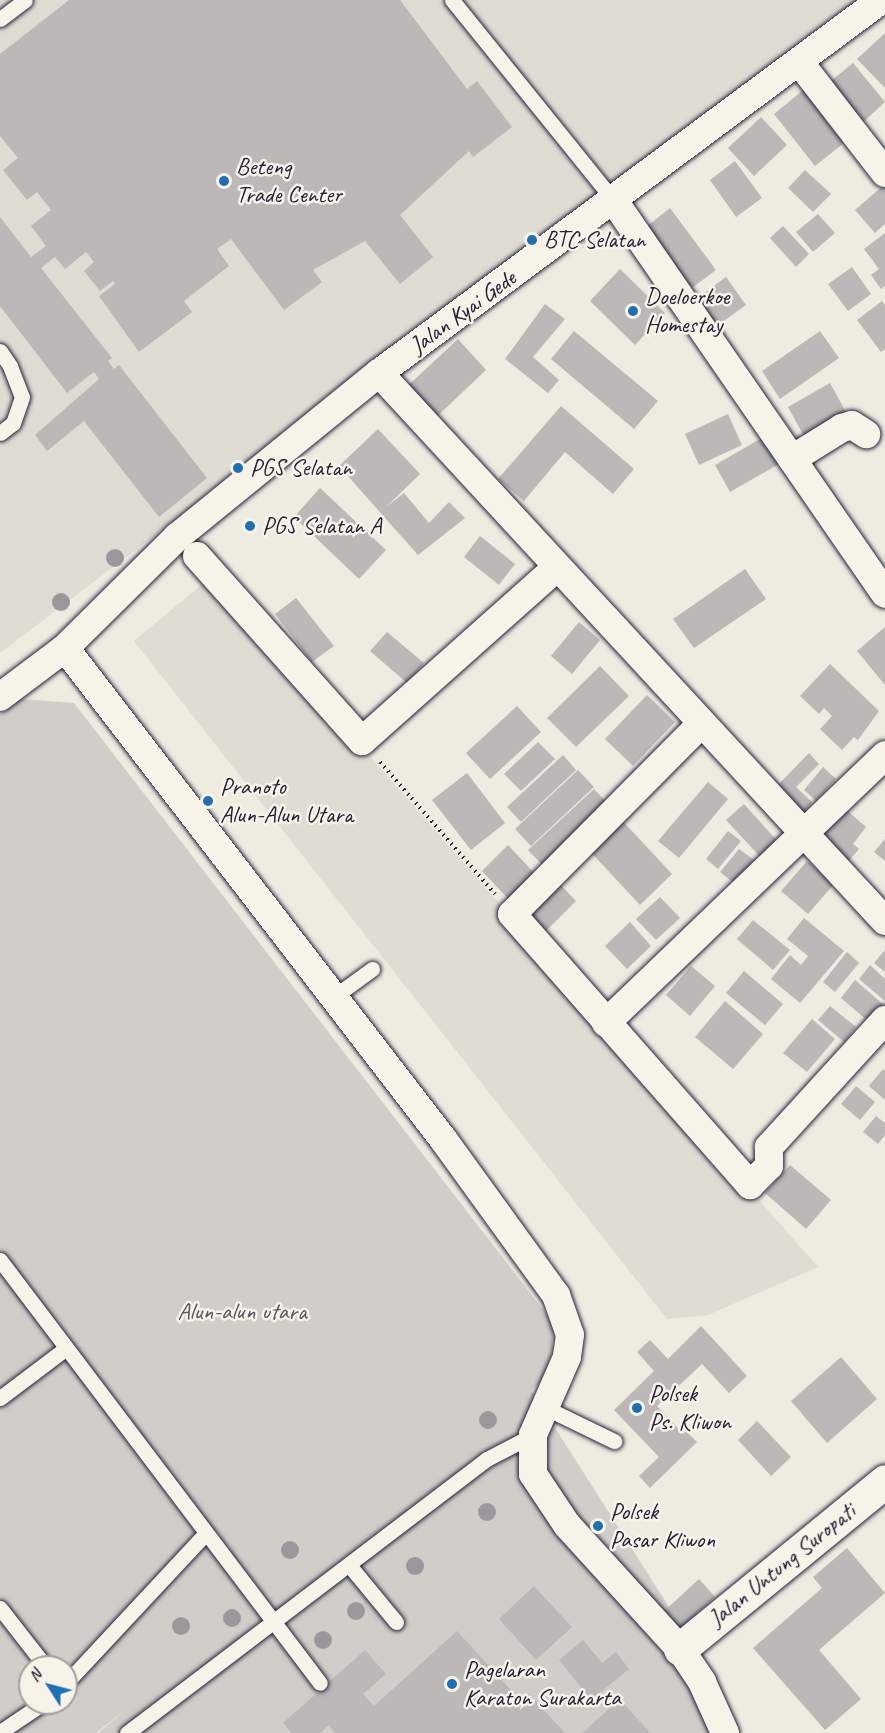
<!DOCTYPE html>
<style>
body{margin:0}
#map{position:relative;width:885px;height:1733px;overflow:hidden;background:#eeebe1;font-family:Caveat,sans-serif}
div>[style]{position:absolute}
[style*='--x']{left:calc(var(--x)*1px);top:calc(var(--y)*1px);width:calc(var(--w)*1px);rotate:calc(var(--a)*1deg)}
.built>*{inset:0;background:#dfdcd4}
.green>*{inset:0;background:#d1cdc9}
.building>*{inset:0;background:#bbb8b7}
.path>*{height:4px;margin-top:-2px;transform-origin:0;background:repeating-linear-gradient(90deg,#22223b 0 1.5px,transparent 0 6px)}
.roads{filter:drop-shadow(0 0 2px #22223b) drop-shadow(0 0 2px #22223b)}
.service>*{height:15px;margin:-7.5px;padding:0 7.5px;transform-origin:7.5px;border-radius:7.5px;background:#f7f3e8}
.minor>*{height:28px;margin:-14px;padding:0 14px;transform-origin:14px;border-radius:14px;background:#f7f3e8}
.tertiary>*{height:33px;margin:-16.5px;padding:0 16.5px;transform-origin:16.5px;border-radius:16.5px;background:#f7f3e8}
.trees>*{width:18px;height:18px;margin:-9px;border-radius:50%;background:#9b989d}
.dots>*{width:16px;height:16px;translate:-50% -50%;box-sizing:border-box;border:3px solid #f7f3e8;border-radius:50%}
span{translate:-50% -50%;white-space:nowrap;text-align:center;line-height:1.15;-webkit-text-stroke:5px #f7f3e8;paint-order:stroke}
.poi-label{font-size:24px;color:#22223b}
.left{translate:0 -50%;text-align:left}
.street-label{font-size:24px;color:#22223b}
.park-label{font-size:24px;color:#575566}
.north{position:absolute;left:18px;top:1655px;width:60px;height:60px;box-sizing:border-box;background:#f7f3e8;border:2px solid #a29fa3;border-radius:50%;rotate:306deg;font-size:16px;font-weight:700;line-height:24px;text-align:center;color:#22223b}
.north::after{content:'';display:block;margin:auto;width:21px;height:27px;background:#1f6fb2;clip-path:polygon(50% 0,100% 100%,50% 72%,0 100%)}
</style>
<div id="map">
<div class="built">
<i style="clip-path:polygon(0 0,859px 0,0 653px)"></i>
<i style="clip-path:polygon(212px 576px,818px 1267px,708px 1315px,667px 1319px,134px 641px)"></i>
</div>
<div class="green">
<i style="clip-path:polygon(evenodd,20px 699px,74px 703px,554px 1324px,549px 1376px,531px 1390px,702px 1659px,729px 1733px,98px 1733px,128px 1708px,96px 1733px,0 1733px,0 715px,20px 699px,30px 1667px,66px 1667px,66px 1703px,30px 1703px,30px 1667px)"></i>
</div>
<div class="building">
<i style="clip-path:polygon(69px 0,400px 0,467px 89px,477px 81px,512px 127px,473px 157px,469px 151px,400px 215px,433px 257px,400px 284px,365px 241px,313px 270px,322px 282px,284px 310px,231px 239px,217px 249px,229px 266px,184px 301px,192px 312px,139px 352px,99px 296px,115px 284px,113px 281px,100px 291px,84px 271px,94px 262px,86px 252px,65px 269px,55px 257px,41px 268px,112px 358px,108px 361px,114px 369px,119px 365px,207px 478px,159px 517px,84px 421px,47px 451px,35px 435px,99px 379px,94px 372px,67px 393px,0 306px,0 217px,31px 257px,46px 246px,31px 226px,51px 210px,37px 192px,27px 200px,3px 170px,18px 158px,0 136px,0 54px)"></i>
<i style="clip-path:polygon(885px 33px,885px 88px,857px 59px)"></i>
<i style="clip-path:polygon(853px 63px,885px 102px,859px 126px,826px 85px)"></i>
<i style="clip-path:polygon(807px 87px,849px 139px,815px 166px,774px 114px)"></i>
<i style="clip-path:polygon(761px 117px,787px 145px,754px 176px,728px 148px)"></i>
<i style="clip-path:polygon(735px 161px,762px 198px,736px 217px,710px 180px)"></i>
<i style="clip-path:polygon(805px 170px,831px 194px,813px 212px,788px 188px)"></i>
<i style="clip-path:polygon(885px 184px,885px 224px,875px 233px,855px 210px)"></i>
<i style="clip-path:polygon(670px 208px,716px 270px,692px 288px,646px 227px)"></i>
<i style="clip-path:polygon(818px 214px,835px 233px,813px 252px,796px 232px)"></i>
<i style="clip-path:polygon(783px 226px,809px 254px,796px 267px,770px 238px)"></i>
<i style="clip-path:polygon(885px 233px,885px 286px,881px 289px,871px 275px,879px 269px,864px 249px)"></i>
<i style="clip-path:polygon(852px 267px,871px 294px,848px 311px,828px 284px)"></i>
<i style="clip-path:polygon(620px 269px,665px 313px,635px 345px,590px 301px)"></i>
<i style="clip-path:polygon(726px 277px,746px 305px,714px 328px,695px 300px)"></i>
<i style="clip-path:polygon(882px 301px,885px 305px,885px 349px,881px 352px,857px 320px)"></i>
<i style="clip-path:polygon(545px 304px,565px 319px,533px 357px,559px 380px,548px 393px,505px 359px)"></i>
<i style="clip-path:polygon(574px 331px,658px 401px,634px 429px,551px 359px)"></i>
<i style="clip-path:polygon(820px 331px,839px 358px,780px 399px,762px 371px)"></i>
<i style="clip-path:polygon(458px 339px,486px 370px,430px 423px,401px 392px)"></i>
<i style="clip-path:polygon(830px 383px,847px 414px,805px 438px,788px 407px)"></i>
<i style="clip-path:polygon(561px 406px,634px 469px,613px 494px,565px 452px,524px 501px,498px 479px)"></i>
<i style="clip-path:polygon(728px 414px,742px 445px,699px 465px,685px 434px)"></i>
<i style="clip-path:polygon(378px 429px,420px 474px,386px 507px,404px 493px,429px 523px,449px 502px,465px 518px,418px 555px,339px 466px)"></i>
<i style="clip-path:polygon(769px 434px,784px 461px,730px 492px,715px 465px)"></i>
<i style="clip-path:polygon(320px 488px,386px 550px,359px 579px,294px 517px)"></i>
<i style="clip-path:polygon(480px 536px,515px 564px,499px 585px,464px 557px)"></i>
<i style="clip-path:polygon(745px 569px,766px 599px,694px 648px,673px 619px)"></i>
<i style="clip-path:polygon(296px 598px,334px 646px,312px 662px,275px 614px)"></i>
<i style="clip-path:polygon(579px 622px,600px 640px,572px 674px,551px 656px)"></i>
<i style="clip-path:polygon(885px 627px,885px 685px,857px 651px)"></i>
<i style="clip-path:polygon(387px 632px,424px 663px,407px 683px,370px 651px)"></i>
<i style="clip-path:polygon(830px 664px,879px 711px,858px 740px,854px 737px,842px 750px,820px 729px,832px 716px,824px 708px,819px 714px,800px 696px)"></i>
<i style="clip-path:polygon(600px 666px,629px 696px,576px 747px,547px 718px)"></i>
<i style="clip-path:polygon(647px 695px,675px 722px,633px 766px,605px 739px)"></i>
<i style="clip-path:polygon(517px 706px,541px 732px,490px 779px,466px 753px)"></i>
<i style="clip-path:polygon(538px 742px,555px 759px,521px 791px,504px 774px)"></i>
<i style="clip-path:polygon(809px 753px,819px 764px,796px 787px,812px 802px,802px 814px,775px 788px)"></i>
<i style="clip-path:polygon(563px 755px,576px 770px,521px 822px,507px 807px)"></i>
<i style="clip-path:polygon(823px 767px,836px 779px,816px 801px,804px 790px)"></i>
<i style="clip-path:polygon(578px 770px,594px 787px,531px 846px,515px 829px)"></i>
<i style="clip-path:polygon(467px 773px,505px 823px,471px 850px,432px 800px)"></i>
<i style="clip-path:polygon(708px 782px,728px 799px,679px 858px,658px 841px)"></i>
<i style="clip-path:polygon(594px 789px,612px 808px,546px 869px,528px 850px)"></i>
<i style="clip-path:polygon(744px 804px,782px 846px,765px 862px,726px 820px)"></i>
<i style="clip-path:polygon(844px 808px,866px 827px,853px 844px,859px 849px,847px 863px,818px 840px)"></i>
<i style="clip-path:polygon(618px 816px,672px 874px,640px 905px,586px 847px)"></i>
<i style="clip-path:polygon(728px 831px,741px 841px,718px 869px,706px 859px)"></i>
<i style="clip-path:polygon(885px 839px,885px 861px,874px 852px)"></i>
<i style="clip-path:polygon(508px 845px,539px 878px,512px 903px,482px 871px)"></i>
<i style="clip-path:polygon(739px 849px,754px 860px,734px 883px,720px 872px)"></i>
<i style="clip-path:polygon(807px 861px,834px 884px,808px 914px,781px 891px)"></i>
<i style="clip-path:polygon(555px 879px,576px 901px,541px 936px,519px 914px)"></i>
<i style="clip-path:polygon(660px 897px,680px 918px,656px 940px,636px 919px)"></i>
<i style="clip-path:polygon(804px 918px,844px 951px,800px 1003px,771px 979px,790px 955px,801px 965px,808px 956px,787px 939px)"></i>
<i style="clip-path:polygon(753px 920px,790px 950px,773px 970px,737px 939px)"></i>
<i style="clip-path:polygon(630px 922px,651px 946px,627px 969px,605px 946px)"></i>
<i style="clip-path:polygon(885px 950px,885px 972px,874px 963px)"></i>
<i style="clip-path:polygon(847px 952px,859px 963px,835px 992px,823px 982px)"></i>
<i style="clip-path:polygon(870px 965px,885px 979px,885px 1001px,859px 979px)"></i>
<i style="clip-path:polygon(691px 966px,715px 986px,690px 1016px,666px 995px)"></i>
<i style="clip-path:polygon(744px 971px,783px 1004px,765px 1025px,726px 993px)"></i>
<i style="clip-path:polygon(855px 980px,885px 1006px,869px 1022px,841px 998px)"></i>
<i style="clip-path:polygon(725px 1001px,763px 1034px,733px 1069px,695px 1037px)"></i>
<i style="clip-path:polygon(830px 1006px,856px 1027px,844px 1042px,818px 1020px)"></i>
<i style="clip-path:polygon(812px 1019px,835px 1039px,807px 1072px,783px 1053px)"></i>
<i style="clip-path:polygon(883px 1069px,885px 1071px,885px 1100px,869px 1086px)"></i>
<i style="clip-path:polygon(856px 1086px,875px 1102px,860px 1120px,841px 1104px)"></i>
<i style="clip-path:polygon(876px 1116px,885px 1123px,885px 1135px,878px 1144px,863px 1132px)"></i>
<i style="clip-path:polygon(790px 1165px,831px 1200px,806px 1229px,765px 1193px)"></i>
<i style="clip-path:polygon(701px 1326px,747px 1376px,729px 1393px,702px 1364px,657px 1406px,683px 1434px,686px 1431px,697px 1442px,650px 1488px,639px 1476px,659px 1457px,614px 1410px,654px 1371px,637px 1352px,650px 1340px,668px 1359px)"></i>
<i style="clip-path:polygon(841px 1357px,877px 1399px,827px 1443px,791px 1401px)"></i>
<i style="clip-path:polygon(757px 1421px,791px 1457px,771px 1476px,738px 1440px)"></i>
<i style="clip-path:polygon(847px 1548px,885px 1593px,819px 1650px,861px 1699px,825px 1730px,753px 1648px,822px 1588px,813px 1577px)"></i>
<i style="clip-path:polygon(699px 1579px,715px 1597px,678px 1631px,662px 1613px)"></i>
<i style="clip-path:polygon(534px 1586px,572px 1627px,536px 1660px,499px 1619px)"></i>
<i style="clip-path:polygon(457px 1631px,520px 1700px,528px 1693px,565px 1733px,335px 1733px,329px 1725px,320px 1733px,292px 1733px,283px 1723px,365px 1650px,386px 1674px,363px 1694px,374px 1706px)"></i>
<i style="clip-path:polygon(583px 1640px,602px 1663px,616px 1652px,629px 1669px,591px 1700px,559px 1660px)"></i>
<i style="clip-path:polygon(620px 1699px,650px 1733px,582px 1733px)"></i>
</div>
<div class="path">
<i style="--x:380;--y:762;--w:175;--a:48.9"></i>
</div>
<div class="roads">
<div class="service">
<i style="--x:452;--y:0;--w:258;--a:51.1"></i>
<i style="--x:0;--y:19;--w:31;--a:-37"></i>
<i style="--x:0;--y:351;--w:18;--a:56"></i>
<i style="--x:10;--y:366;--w:33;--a:69"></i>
<i style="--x:22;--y:397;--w:28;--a:109"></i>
<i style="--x:13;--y:423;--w:16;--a:142"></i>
<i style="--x:335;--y:996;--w:46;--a:-36.1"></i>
<i style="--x:0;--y:1260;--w:530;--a:52.89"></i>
<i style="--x:0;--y:1398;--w:83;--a:-37.1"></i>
<i style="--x:546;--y:1408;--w:76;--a:25.9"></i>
<i style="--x:349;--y:1565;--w:74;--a:50.5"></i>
<i style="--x:0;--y:1608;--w:75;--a:52.1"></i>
<i style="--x:66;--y:1683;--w:205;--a:-47"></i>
<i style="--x:0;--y:1732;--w:52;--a:-34"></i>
<i style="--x:127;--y:1733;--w:452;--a:-37.3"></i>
<i style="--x:487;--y:1459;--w:52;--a:-27.6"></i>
</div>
<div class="minor">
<i style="--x:800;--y:63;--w:139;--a:52.3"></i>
<i style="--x:614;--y:201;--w:477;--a:55.4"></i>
<i style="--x:379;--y:373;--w:746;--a:47.28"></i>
<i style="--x:792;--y:459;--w:59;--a:-31.8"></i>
<i style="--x:842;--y:428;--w:10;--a:-17"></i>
<i style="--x:852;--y:425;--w:17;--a:33"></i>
<i style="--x:197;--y:556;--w:248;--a:48.3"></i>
<i style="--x:362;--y:741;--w:260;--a:-41.7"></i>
<i style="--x:65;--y:648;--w:620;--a:52.41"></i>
<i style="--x:443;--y:1139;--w:193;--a:54.1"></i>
<i style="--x:556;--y:1295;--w:42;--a:70.7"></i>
<i style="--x:570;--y:1335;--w:22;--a:98"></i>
<i style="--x:567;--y:1357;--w:85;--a:113.6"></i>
<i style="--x:533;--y:1435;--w:39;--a:90"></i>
<i style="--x:533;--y:1474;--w:61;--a:56.3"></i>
<i style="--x:567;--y:1525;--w:168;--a:47.7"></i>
<i style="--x:680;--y:1649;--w:40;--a:56"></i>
<i style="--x:702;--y:1682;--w:56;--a:65.7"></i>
<i style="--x:0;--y:697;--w:81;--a:-37"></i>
<i style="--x:65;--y:648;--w:158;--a:-44.7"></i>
<i style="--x:177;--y:537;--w:260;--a:-39.1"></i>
<i style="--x:379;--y:373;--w:625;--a:-36.61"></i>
<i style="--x:701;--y:724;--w:268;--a:134.8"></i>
<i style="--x:512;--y:914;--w:361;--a:48.7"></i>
<i style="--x:750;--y:1185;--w:27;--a:-45"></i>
<i style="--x:769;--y:1166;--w:19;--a:-90"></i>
<i style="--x:769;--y:1147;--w:172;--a:-47.6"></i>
<i style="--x:606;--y:1023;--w:387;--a:-43.8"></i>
</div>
<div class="tertiary">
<i style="--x:680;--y:1649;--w:265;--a:-39.3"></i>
</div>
</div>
<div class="trees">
<i style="left:115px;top:558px"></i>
<i style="left:61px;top:602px"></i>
<i style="left:488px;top:1420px"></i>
<i style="left:487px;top:1512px"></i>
<i style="left:290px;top:1550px"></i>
<i style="left:415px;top:1566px"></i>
<i style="left:356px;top:1611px"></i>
<i style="left:232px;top:1618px"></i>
<i style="left:181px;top:1626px"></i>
<i style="left:323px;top:1640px"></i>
</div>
<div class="dots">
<i style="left:224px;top:181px;background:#1f6fb2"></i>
<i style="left:532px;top:240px;background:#1f6fb2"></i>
<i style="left:633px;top:311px;background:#1f6fb2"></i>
<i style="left:238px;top:468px;background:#1f6fb2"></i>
<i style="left:250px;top:526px;background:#1f6fb2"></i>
<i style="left:208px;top:801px;background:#1f6fb2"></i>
<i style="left:637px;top:1408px;background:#1f6fb2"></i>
<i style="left:598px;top:1526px;background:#1f6fb2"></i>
<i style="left:452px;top:1684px;background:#1f6fb2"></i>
</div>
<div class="poi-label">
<span class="left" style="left:236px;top:181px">Beteng<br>Trade Center</span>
<span class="left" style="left:544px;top:240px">BTC Selatan</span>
<span class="left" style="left:645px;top:311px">Doeloerkoe<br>Homestay</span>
<span class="left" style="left:250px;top:468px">PGS Selatan</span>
<span class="left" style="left:262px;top:526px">PGS Selatan A</span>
<span class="left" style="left:220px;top:801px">Pranoto<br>Alun-Alun Utara</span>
<span class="left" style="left:649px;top:1408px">Polsek<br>Ps. Kliwon</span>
<span class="left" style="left:610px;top:1526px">Polsek<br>Pasar Kliwon</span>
<span class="left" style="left:464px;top:1684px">Pagelaran<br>Karaton Surakarta</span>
</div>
<div class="street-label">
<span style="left:463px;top:312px;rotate:-36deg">Jalan Kyai Gede</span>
<span style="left:782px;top:1565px;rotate:-39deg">Jalan Untung Suropati</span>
</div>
<div class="park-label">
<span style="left:242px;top:1312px">Alun-alun utara</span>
</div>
<div class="north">N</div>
</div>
